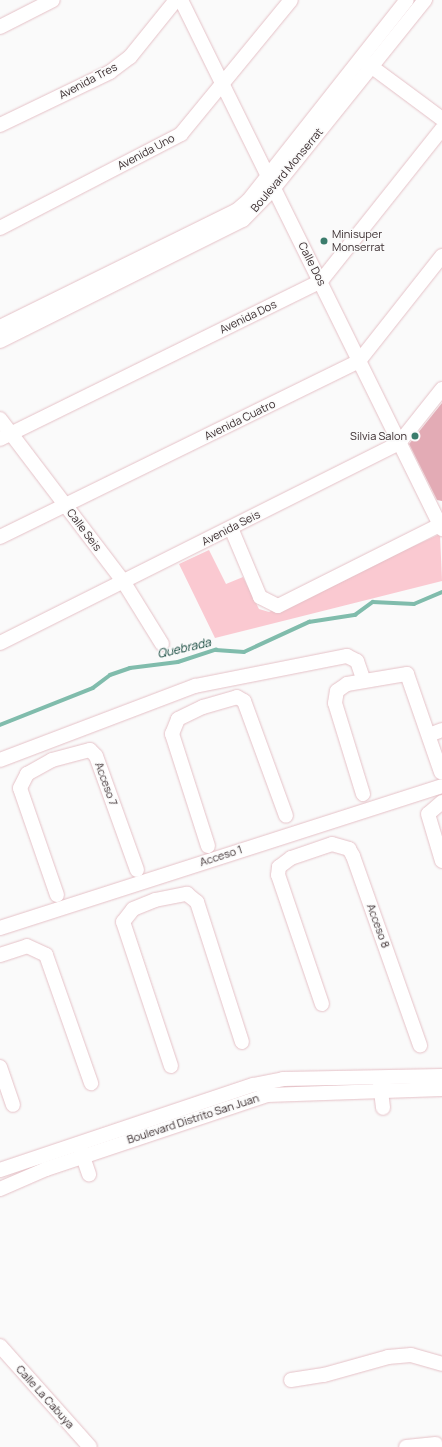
<!DOCTYPE html>
<style>
body{margin:0}
#map{position:relative;width:442px;height:1447px;overflow:hidden;background:#fafafa;font-family:Manrope,sans-serif}
div>[style]{position:absolute}
[style*='--x']{left:calc(var(--x)*1px);top:calc(var(--y)*1px);width:calc(var(--w)*1px);rotate:calc(var(--a)*1deg)}
.green>*{inset:0;background:#fac9d1}
.stream>*{height:3.5px;margin:-1.75px;padding:0 1.75px;transform-origin:1.75px;border-radius:1.75px;background:#80bcac}
.building>*{inset:0;background:#e3abb5}
.roads{filter:drop-shadow(0 0 1px #e5c1c7) drop-shadow(0 0 1px #e5c1c7)}
.minor>*{height:14px;margin:-7px;padding:0 7px;transform-origin:7px;border-radius:7px;background:#fff}
.dots>*{width:11px;height:11px;translate:-50% -50%;box-sizing:border-box;border:2px solid #fafafa;border-radius:50%}
span{translate:-50% -50%;white-space:nowrap;text-align:center;line-height:1.15;-webkit-text-stroke:3px #fafafa;paint-order:stroke}
.street-label{font-size:11px;color:#3a2d2f}
.poi-label{font-size:11px;color:#3a2d2f}
.left{translate:0 -50%;text-align:left}
.right{translate:-100% -50%;text-align:right}
.water-label{font-size:12px;color:#13473c;font-style:italic}
</style>
<div id="map">
<div class="green">
<i style="clip-path:polygon(440px 534px,442px 581px,215px 638px,179px 564px,209px 550px,226px 584px,243px 577px,259px 609px,269px 612px)"></i>
</div>
<div class="stream">
<i style="--x:0;--y:725;--w:100;--a:-21.7"></i>
<i style="--x:93;--y:688;--w:21;--a:-37"></i>
<i style="--x:110;--y:675;--w:21;--a:-19"></i>
<i style="--x:130;--y:668;--w:48;--a:-7.1"></i>
<i style="--x:178;--y:662;--w:40;--a:-18"></i>
<i style="--x:216;--y:650;--w:28;--a:4"></i>
<i style="--x:244;--y:652;--w:72;--a:-24.8"></i>
<i style="--x:309;--y:622;--w:47;--a:-8.7"></i>
<i style="--x:355;--y:615;--w:22;--a:-36"></i>
<i style="--x:373;--y:602;--w:41;--a:2.8"></i>
<i style="--x:414;--y:604;--w:30;--a:-23"></i>
</div>
<div class="building">
<i style="clip-path:polygon(442px 403px,442px 501px,437px 500px,409px 444px)"></i>
</div>
<div class="roads">
<div class="minor">
<i style="--x:181;--y:0;--w:590;--a:63.74"></i>
<i style="--x:0;--y:27;--w:59;--a:-27"></i>
<i style="--x:364;--y:61;--w:97;--a:36.6"></i>
<i style="--x:0;--y:125;--w:122;--a:-25.7"></i>
<i style="--x:110;--y:72;--w:25;--a:-37"></i>
<i style="--x:130;--y:57;--w:73;--a:-51.1"></i>
<i style="--x:0;--y:228;--w:204;--a:-27.4"></i>
<i style="--x:181;--y:134;--w:173;--a:-50.6"></i>
<i style="--x:0;--y:327;--w:263;--a:-26.2"></i>
<i style="--x:236;--y:211;--w:16;--a:-40"></i>
<i style="--x:248;--y:201;--w:256;--a:-51.7"></i>
<i style="--x:0;--y:341;--w:271;--a:-26.5"></i>
<i style="--x:243;--y:220;--w:43;--a:-45.9"></i>
<i style="--x:273;--y:189;--w:243;--a:-51.2"></i>
<i style="--x:0;--y:419;--w:203;--a:52.8"></i>
<i style="--x:123;--y:581;--w:74;--a:58.2"></i>
<i style="--x:0;--y:439;--w:358;--a:-26.2"></i>
<i style="--x:321;--y:281;--w:194;--a:-51.5"></i>
<i style="--x:231;--y:528;--w:75;--a:67.2"></i>
<i style="--x:260;--y:597;--w:20;--a:27"></i>
<i style="--x:278;--y:606;--w:183;--a:-26.6"></i>
<i style="--x:0;--y:537;--w:400;--a:-26.1"></i>
<i style="--x:359;--y:361;--w:134;--a:-51.7"></i>
<i style="--x:0;--y:643;--w:446;--a:-26.6"></i>
<i style="--x:399;--y:443;--w:69;--a:-51.5"></i>
<i style="--x:429;--y:735;--w:14;--a:-21"></i>
<i style="--x:0;--y:760;--w:209;--a:-20.8"></i>
<i style="--x:195;--y:686;--w:155;--a:-11.2"></i>
<i style="--x:347;--y:656;--w:11;--a:27"></i>
<i style="--x:357;--y:661;--w:21;--a:71"></i>
<i style="--x:363;--y:794;--w:95;--a:-107.1"></i>
<i style="--x:335;--y:703;--w:12;--a:-81"></i>
<i style="--x:337;--y:691;--w:12;--a:-35"></i>
<i style="--x:347;--y:684;--w:61;--a:-9.5"></i>
<i style="--x:407;--y:674;--w:104;--a:70.9"></i>
<i style="--x:442;--y:802;--w:18;--a:139"></i>
<i style="--x:428;--y:814;--w:49;--a:73.4"></i>
<i style="--x:208;--y:846;--w:118;--a:-107.8"></i>
<i style="--x:172;--y:734;--w:16;--a:-68"></i>
<i style="--x:178;--y:719;--w:28;--a:-26"></i>
<i style="--x:203;--y:707;--w:35;--a:-16"></i>
<i style="--x:237;--y:697;--w:8;--a:30"></i>
<i style="--x:244;--y:701;--w:122;--a:69.9"></i>
<i style="--x:57;--y:895;--w:113;--a:-109.1"></i>
<i style="--x:20;--y:788;--w:16;--a:-63"></i>
<i style="--x:27;--y:774;--w:29;--a:-29"></i>
<i style="--x:52;--y:760;--w:39;--a:-15"></i>
<i style="--x:90;--y:750;--w:8;--a:45"></i>
<i style="--x:96;--y:756;--w:121;--a:70.2"></i>
<i style="--x:0;--y:928;--w:464;--a:-17.8"></i>
<i style="--x:0;--y:955;--w:28;--a:-18"></i>
<i style="--x:27;--y:946;--w:21;--a:25"></i>
<i style="--x:46;--y:955;--w:136;--a:70.6"></i>
<i style="--x:322;--y:1004;--w:136;--a:-108.8"></i>
<i style="--x:278;--y:875;--w:8;--a:-83"></i>
<i style="--x:279;--y:867;--w:15;--a:-37"></i>
<i style="--x:291;--y:858;--w:43;--a:-18.9"></i>
<i style="--x:332;--y:844;--w:18;--a:16"></i>
<i style="--x:349;--y:849;--w:8;--a:60"></i>
<i style="--x:353;--y:856;--w:201;--a:70.5"></i>
<i style="--x:171;--y:1066;--w:152;--a:-108.4"></i>
<i style="--x:123;--y:922;--w:16;--a:-52"></i>
<i style="--x:133;--y:909;--w:24;--a:-22"></i>
<i style="--x:155;--y:900;--w:33;--a:-11"></i>
<i style="--x:187;--y:894;--w:13;--a:39"></i>
<i style="--x:197;--y:902;--w:147;--a:72.2"></i>
<i style="--x:0;--y:1067;--w:40;--a:71.1"></i>
<i style="--x:380;--y:1083;--w:25;--a:83"></i>
<i style="--x:80;--y:1148;--w:28;--a:71"></i>
<i style="--x:0;--y:1170;--w:267;--a:-18.6"></i>
<i style="--x:253;--y:1085;--w:31;--a:-11"></i>
<i style="--x:283;--y:1079;--w:159;--a:-1.1"></i>
<i style="--x:0;--y:1189;--w:50;--a:-23.5"></i>
<i style="--x:46;--y:1169;--w:233;--a:-18.5"></i>
<i style="--x:267;--y:1095;--w:175;--a:-2"></i>
<i style="--x:0;--y:1346;--w:135;--a:48.3"></i>
<i style="--x:291;--y:1380;--w:33;--a:-9"></i>
<i style="--x:324;--y:1375;--w:66;--a:-15.7"></i>
<i style="--x:388;--y:1357;--w:23;--a:-5"></i>
<i style="--x:411;--y:1355;--w:32;--a:16"></i>
<i style="--x:406;--y:1447;--w:30;--a:-6"></i>
</div>
</div>
<div class="dots">
<i style="left:324px;top:241px;background:#3b7c6c"></i>
<i style="left:415px;top:436px;background:#3b7c6c"></i>
</div>
<div class="street-label">
<span style="left:88px;top:81px;rotate:-28deg">Avenida Tres</span>
<span style="left:146px;top:152px;rotate:-28deg">Avenida Uno</span>
<span style="left:287px;top:170px;rotate:-50deg">Boulevard Monserrat</span>
<span style="left:312px;top:264px;rotate:63deg">Calle Dos</span>
<span style="left:248px;top:317px;rotate:-26deg">Avenida Dos</span>
<span style="left:240px;top:420px;rotate:-26deg">Avenida Cuatro</span>
<span style="left:231px;top:528px;rotate:-27deg">Avenida Seis</span>
<span style="left:84px;top:530px;rotate:53deg">Calle Seis</span>
<span style="left:106px;top:784px;rotate:70deg">Acceso 7</span>
<span style="left:221px;top:856px;rotate:-18deg">Acceso 1</span>
<span style="left:378px;top:926px;rotate:70deg">Acceso 8</span>
<span style="left:193px;top:1119px;rotate:-18deg">Boulevard Distrito San Juan</span>
<span style="left:45px;top:1397px;rotate:48deg">Calle La Cabuya</span>
</div>
<div class="poi-label">
<span class="left" style="left:332px;top:241px">Minisuper<br>Monserrat</span>
<span class="right" style="left:407px;top:436px">Silvia Salon</span>
</div>
<div class="water-label">
<span style="left:184px;top:648px;rotate:-13deg">Quebrada</span>
</div>
</div>
